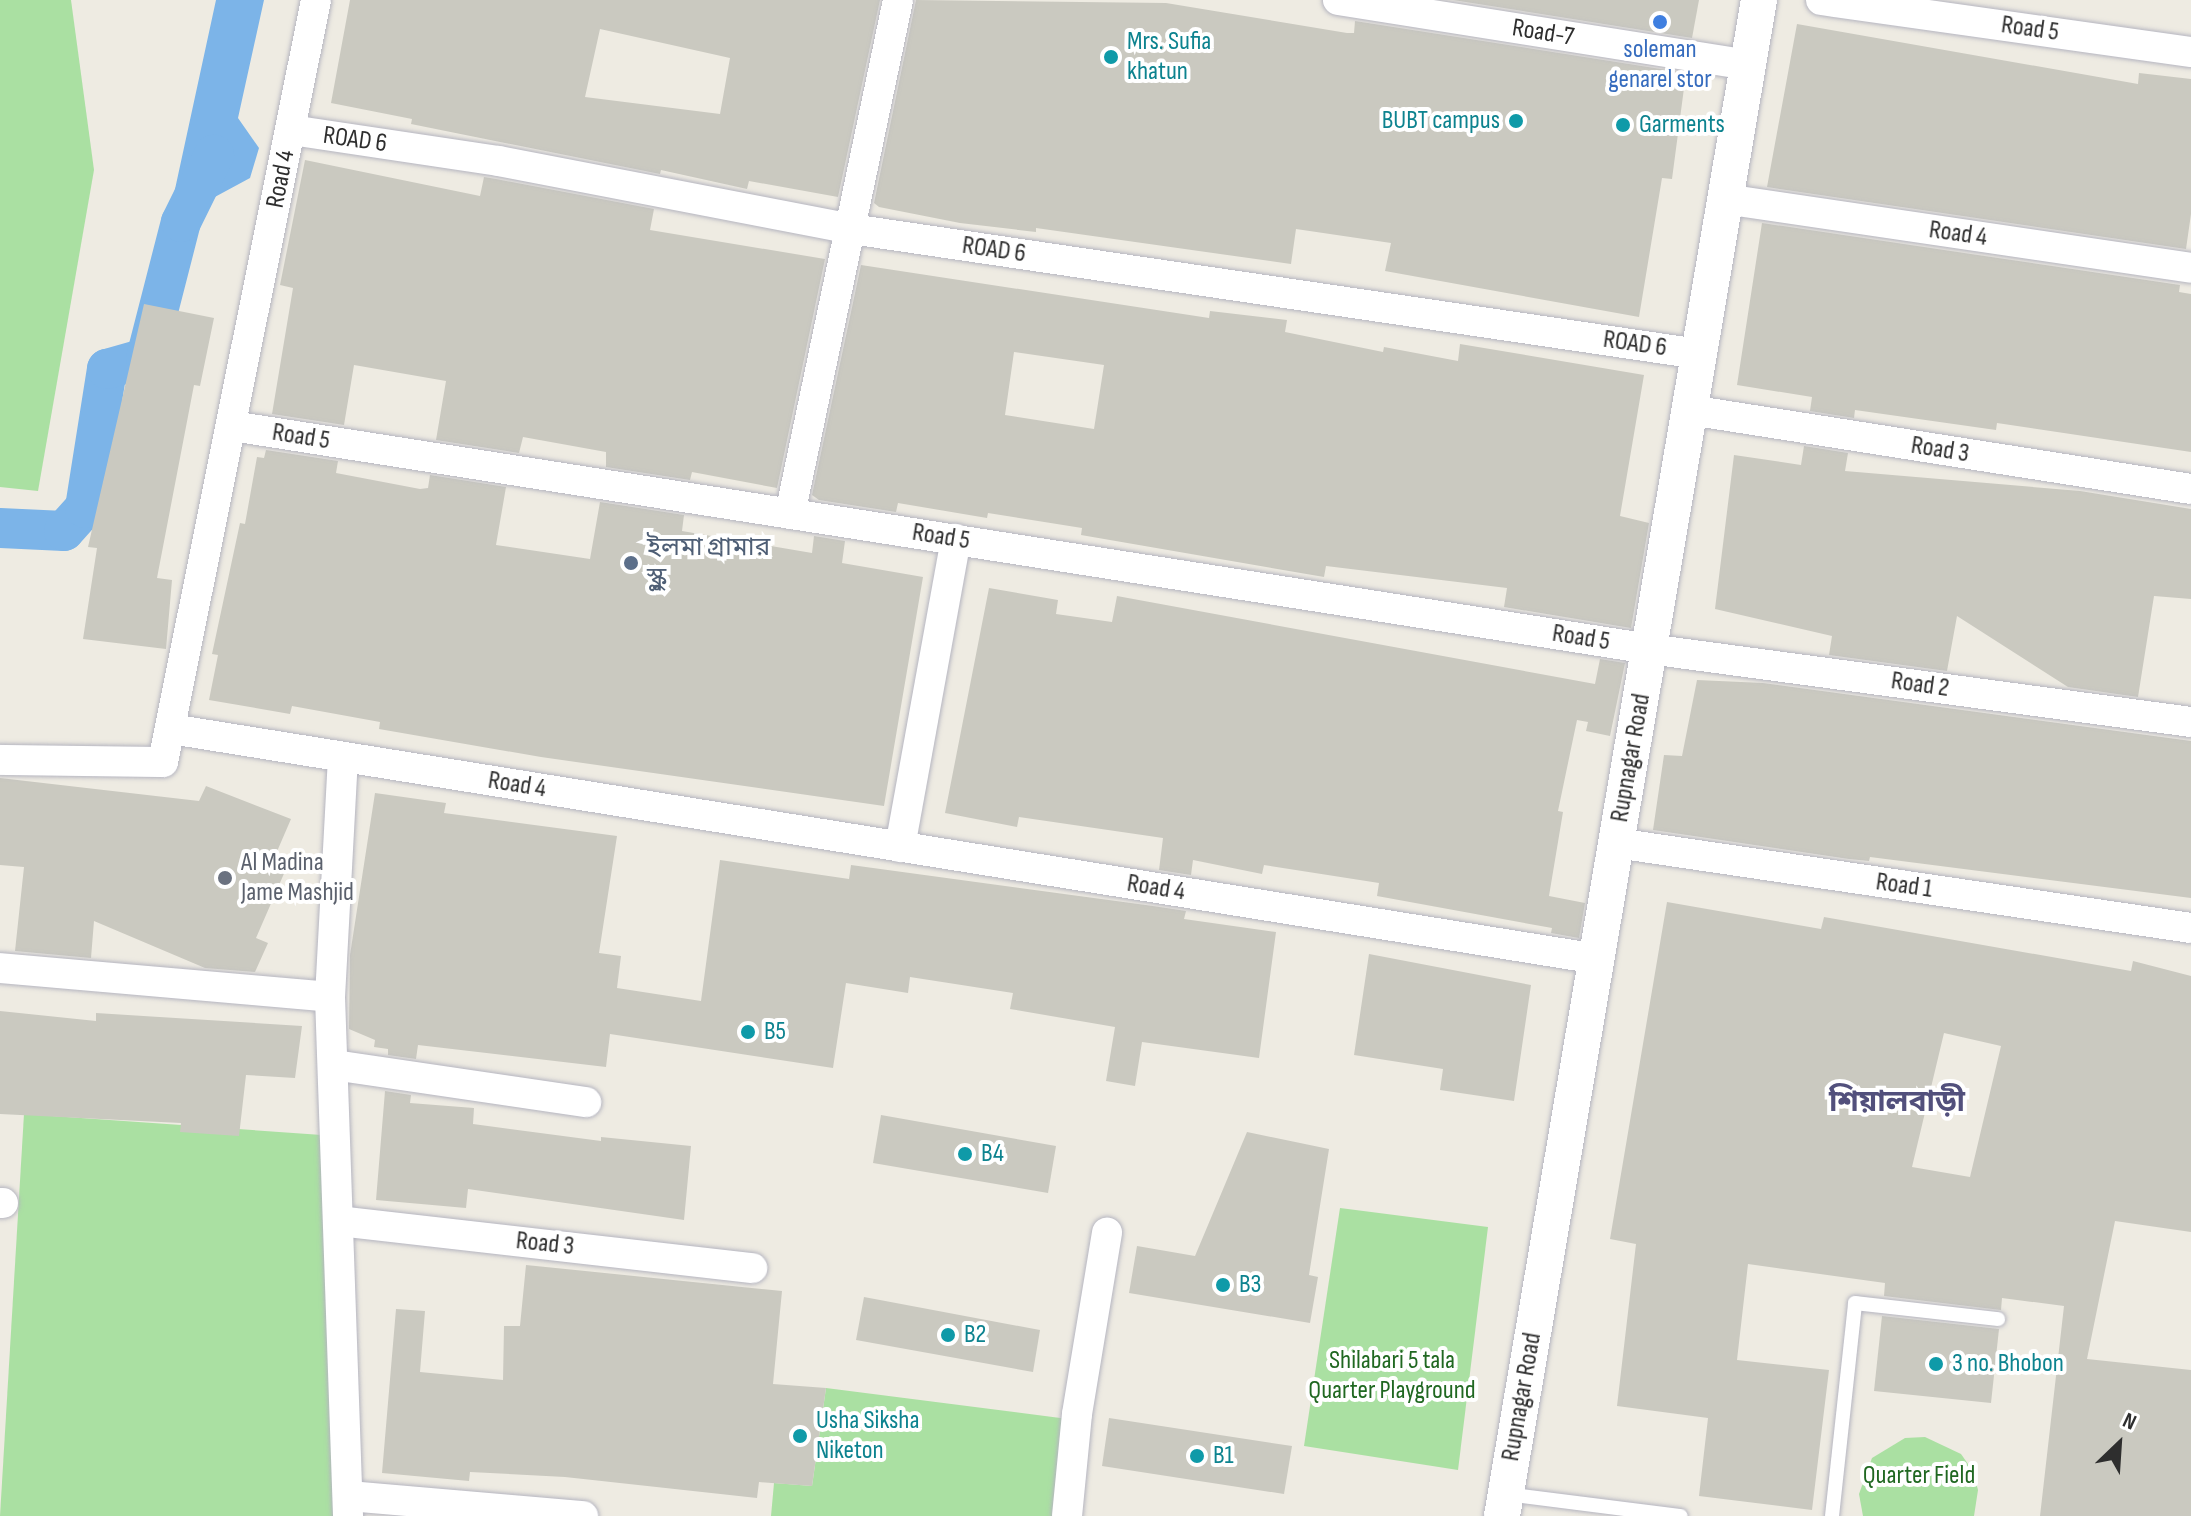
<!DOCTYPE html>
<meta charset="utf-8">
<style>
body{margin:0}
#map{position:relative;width:2191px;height:1516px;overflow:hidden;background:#eeebe2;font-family:"Sofia Sans Condensed","Noto Sans Bengali",sans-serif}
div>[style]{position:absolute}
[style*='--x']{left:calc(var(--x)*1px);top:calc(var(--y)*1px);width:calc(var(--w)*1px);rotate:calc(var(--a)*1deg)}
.green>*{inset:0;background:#aae0a2}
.water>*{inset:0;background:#7cb4e8}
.canal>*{height:40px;margin:-20px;padding:0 20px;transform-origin:20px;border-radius:20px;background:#7cb4e8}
.building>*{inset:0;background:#cac9c0}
.roads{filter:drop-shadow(0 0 2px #b5b5c0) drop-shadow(0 0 2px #b5b5c0)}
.service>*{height:14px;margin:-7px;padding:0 7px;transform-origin:7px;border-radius:7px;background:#fff}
.minor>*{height:30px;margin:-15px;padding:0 15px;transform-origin:15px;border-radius:15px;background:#fff}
.tertiary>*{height:36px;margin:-18px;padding:0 18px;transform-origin:18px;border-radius:18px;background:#fff}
.dots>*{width:22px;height:22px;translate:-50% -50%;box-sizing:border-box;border:4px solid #fff;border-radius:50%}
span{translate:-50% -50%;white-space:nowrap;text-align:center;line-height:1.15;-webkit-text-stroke:8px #fff;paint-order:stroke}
.street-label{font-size:26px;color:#2e2e2e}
.culture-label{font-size:26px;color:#0d838f}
.left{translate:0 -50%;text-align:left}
.right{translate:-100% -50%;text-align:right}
.shop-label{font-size:26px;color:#366cbe}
.service-label{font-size:26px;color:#4e5e75}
.worship-label{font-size:26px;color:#5b616d}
.park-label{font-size:26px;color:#206821}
.quarter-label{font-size:30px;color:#52507c;font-weight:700}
.north{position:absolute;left:2079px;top:1404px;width:80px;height:80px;-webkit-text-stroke:6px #fff;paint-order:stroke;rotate:25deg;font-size:22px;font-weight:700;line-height:32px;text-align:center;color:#2e2e2e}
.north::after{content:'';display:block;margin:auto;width:28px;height:36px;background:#2e2e2e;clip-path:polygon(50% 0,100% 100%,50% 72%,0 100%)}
</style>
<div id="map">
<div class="green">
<i style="clip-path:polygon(0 0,71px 0,94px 170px,38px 491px,0 487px)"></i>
<i style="clip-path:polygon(24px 1114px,336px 1136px,348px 1516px,0 1516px)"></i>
<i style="clip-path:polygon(1340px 1208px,1488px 1227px,1458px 1470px,1304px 1446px)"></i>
<i style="clip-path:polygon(826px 1388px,1068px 1419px,1059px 1516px,771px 1516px,774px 1483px,812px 1486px)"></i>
<i style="clip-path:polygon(1925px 1437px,1961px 1454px,1973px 1471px,1978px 1490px,1974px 1516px,1863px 1516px,1859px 1494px,1872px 1458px,1905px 1438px)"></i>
</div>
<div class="water">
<i style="clip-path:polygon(216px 0,264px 0,238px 118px,259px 148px,250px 178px,200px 205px,172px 203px)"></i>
</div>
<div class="canal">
<i style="--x:0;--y:528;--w:64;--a:2.7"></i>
<i style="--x:64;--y:531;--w:31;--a:-48"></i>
<i style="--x:85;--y:508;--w:141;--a:-81"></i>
<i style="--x:107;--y:369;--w:41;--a:-15.8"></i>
<i style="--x:146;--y:358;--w:140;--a:-75.6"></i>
<i style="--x:181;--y:222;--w:75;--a:-63.8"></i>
</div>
<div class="building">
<i style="clip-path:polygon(evenodd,350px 0,880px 0,838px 197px,749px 181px,747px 189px,661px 170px,660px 174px,411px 124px,412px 119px,331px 103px,350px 0,600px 29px,730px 58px,720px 114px,585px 97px,600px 29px)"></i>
<i style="clip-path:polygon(916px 0,1166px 3px,1347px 33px,1354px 33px,1355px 21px,1686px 73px,1672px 179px,1662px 178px,1639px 317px,1385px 271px,1391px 243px,1296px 229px,1291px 264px,1036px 228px,1036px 232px,960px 223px,879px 207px,874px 203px)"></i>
<i style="clip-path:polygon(1453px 0,1699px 0,1692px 38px)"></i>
<i style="clip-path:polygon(1797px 24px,2138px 84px,2139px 73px,2191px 79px,2191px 214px,2186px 249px,1767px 187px)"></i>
<i style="clip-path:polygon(305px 160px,480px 196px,484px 177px,496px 179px,654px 209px,650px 230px,825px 259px,777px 488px,692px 472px,690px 480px,606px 467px,606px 452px,523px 437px,519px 453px,436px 440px,446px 381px,354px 365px,344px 425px,272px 414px,293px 288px,280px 285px)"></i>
<i style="clip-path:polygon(1762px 223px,2180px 285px,2179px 292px,2191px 294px,2191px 452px,1997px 423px,1996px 430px,1855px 410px,1854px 418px,1810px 411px,1812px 397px,1737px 385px)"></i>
<i style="clip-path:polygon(evenodd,861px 265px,1209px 318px,1210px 311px,1287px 320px,1285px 332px,1383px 352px,1384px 347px,1458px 361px,1460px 344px,1644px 375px,1620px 516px,1649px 523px,1631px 628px,1504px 607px,1507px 588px,1326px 566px,1324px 577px,1081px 535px,1082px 528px,988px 513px,987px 518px,898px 503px,896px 512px,819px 500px,812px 495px,861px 265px,1014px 352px,1104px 365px,1094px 429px,1005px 415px,1014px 352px)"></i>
<i style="clip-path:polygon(144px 304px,214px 318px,200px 386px,194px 385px,157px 578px,172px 580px,166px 649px,83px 639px,97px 548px,88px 547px)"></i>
<i style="clip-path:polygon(1804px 446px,1848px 453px,1845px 471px,2080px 491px,2191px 509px,2191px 599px,2154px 596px,2138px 697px,2068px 687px,1957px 616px,1947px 671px,1829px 655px,1832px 636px,1715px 609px,1734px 455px,1801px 465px)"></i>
<i style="clip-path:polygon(266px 450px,338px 461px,336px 473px,420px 489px,428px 488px,430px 475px,506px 487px,496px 545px,590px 559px,600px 502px,684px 515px,682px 531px,812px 553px,814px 536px,845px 541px,842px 563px,923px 577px,884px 806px,541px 757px,379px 729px,380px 722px,292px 706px,290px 714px,209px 700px,218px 655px,212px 654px,240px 523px,245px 524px,257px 457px,264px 458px)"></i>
<i style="clip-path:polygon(989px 588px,1058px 600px,1056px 614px,1112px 622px,1117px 596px,1595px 684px,1600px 659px,1625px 663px,1610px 736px,1586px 731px,1588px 722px,1577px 720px,1558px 811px,1563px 812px,1549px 896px,1585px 903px,1579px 938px,1551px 933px,1552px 928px,1377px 896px,1379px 883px,1264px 865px,1262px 874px,1193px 860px,1191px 875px,1159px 870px,1163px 838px,1019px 817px,1017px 827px,945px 813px)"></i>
<i style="clip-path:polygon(1697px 680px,1763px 683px,2191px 741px,2191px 898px,1870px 857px,1869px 861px,1849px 859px,1653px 830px,1664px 755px,1682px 756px)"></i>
<i style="clip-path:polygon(0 778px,199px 801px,206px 786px,291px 819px,272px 863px,286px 869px,256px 938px,268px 943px,255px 972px,205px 968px,94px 921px,91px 958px,15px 951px,24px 867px,0 865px)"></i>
<i style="clip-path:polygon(375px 793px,446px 803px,444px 813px,617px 836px,599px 953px,621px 956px,617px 988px,701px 1001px,720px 860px,849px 879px,851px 865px,1153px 906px,1186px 911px,1184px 919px,1276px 932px,1259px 1058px,1142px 1042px,1135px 1086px,1106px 1081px,1115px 1027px,1010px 1009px,1013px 993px,910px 977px,908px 993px,846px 983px,833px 1068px,610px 1034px,606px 1067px,418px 1045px,416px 1059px,388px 1055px,388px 1049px,374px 1047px,375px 1040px,349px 1029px,350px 955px)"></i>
<i style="clip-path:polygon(evenodd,1667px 902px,1821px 929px,1824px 917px,2131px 971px,2133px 961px,2191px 976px,2191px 1232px,2115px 1221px,2087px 1359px,2191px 1370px,2191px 1516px,2040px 1516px,2064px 1306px,2002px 1298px,2001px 1310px,1884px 1296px,1885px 1283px,1748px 1264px,1737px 1360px,1829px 1370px,1812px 1510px,1699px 1496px,1708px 1418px,1617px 1406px,1636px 1244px,1610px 1239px,1667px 902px,1944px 1033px,2001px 1046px,1970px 1177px,1912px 1167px,1944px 1033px)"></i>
<i style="clip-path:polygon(1369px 954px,1531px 985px,1514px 1101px,1440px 1090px,1443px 1069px,1354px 1055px)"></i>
<i style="clip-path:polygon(0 1011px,96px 1021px,96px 1013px,302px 1026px,295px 1078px,246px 1075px,239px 1136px,180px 1132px,181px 1123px,0 1114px)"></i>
<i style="clip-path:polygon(385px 1091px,411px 1095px,410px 1103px,474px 1108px,473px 1124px,601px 1141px,601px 1137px,691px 1146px,684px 1220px,468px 1189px,466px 1208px,376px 1200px)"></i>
<i style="clip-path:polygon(881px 1115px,1056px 1146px,1048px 1193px,873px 1163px)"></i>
<i style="clip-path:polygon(1247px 1132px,1329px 1149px,1309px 1275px,1318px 1277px,1310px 1323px,1129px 1293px,1137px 1246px,1195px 1256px)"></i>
<i style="clip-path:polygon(526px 1265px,782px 1291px,773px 1384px,826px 1388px,812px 1486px,759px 1482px,757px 1498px,565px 1477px,470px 1472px,469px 1481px,382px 1473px,396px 1309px,425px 1311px,420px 1372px,503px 1380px,504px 1326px,520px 1326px)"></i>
<i style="clip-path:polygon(864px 1297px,1040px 1330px,1033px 1372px,856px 1340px)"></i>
<i style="clip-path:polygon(1882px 1316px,1999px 1329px,1991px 1403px,1874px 1391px)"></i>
<i style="clip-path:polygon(1109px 1418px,1292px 1446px,1284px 1494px,1102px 1466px)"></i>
</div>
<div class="roads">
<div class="service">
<i style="--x:1506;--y:1494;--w:176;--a:7.2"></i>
<i style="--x:1832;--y:1516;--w:214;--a:-83.8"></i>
<i style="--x:1855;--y:1303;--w:144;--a:6.4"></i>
</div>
<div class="minor">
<i style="--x:1338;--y:0;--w:415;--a:9"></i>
<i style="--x:1821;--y:0;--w:374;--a:8"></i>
<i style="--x:291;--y:130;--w:210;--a:8.5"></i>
<i style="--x:499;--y:161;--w:359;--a:10.9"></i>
<i style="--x:851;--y:229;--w:857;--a:8.39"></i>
<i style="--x:1725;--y:199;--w:471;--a:8.4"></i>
<i style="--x:1690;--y:410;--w:507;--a:8.96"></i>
<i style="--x:232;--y:426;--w:1434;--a:8.94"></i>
<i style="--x:1649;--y:649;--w:547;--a:7.67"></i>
<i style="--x:790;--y:514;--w:525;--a:-78.13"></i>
<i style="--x:171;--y:729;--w:1444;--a:9.16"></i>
<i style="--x:343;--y:757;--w:240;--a:93.1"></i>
<i style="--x:330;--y:997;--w:519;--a:88.01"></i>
<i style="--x:0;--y:760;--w:163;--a:0.7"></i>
<i style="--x:163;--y:762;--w:777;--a:-78.65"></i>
<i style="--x:1616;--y:843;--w:581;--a:8.41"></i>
<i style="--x:900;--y:847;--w:313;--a:-79.7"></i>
<i style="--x:0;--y:968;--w:331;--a:5"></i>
<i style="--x:334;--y:1065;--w:255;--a:8.4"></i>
<i style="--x:0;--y:1203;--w:3;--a:0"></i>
<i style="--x:339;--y:1221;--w:416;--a:6.5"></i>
<i style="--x:349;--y:1496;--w:235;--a:4.9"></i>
<i style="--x:1067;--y:1516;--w:102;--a:-84.4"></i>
<i style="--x:1077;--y:1414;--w:184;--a:-80.6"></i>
</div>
<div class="tertiary">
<i style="--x:1502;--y:1516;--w:1538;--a:-80.38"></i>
</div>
</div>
<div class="dots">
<i style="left:1660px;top:22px;background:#3f7fe0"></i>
<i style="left:1111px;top:57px;background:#0f9aa8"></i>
<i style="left:1516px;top:121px;background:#0f9aa8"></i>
<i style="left:1623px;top:125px;background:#0f9aa8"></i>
<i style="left:631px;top:563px;background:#5c6f8a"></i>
<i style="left:225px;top:878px;background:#6b7280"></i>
<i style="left:748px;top:1032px;background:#0f9aa8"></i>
<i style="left:965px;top:1154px;background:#0f9aa8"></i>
<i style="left:1223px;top:1285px;background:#0f9aa8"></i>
<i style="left:948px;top:1335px;background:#0f9aa8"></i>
<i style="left:1936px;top:1364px;background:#0f9aa8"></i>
<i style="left:800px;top:1436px;background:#0f9aa8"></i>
<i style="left:1197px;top:1456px;background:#0f9aa8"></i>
</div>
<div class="street-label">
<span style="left:2030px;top:29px;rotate:8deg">Road 5</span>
<span style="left:1543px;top:33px;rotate:9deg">Road-7</span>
<span style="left:355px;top:140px;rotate:8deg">ROAD 6</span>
<span style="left:281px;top:179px;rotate:-79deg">Road 4</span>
<span style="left:1958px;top:234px;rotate:8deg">Road 4</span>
<span style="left:994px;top:250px;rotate:8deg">ROAD 6</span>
<span style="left:1635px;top:344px;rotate:8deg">ROAD 6</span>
<span style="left:301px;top:437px;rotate:9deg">Road 5</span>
<span style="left:1940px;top:450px;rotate:9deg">Road 3</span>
<span style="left:941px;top:537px;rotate:9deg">Road 5</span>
<span style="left:1581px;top:638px;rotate:9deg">Road 5</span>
<span style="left:1920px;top:685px;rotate:8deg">Road 2</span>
<span style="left:1631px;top:758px;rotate:-80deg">Rupnagar Road</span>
<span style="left:517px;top:785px;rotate:9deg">Road 4</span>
<span style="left:1904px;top:886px;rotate:8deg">Road 1</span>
<span style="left:1156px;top:888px;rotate:9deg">Road 4</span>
<span style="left:545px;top:1244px;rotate:6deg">Road 3</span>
<span style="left:1522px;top:1397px;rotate:-80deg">Rupnagar Road</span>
</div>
<div class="culture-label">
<span class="left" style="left:1127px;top:57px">Mrs. Sufia<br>khatun</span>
<span class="right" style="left:1500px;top:121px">BUBT campus</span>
<span class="left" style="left:1639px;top:125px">Garments</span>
<span class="left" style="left:764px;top:1032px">B5</span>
<span class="left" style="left:981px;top:1154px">B4</span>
<span class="left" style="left:1239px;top:1285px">B3</span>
<span class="left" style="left:964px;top:1335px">B2</span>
<span class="left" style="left:1952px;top:1364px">3 no. Bhobon</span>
<span class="left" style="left:816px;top:1436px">Usha Siksha<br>Niketon</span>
<span class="left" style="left:1213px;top:1456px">B1</span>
</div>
<div class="shop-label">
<span style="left:1660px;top:65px">soleman<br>genarel stor</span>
</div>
<div class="service-label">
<span class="left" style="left:647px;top:563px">ইলমা গ্রামার<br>স্কুল</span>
</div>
<div class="worship-label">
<span class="left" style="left:241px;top:878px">Al Madina<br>Jame Mashjid</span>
</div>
<div class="park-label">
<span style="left:1392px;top:1376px">Shilabari 5 tala<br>Quarter Playground</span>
<span style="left:1919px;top:1476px">Quarter Field</span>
</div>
<div class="quarter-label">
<span style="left:1897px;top:1102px">শিয়ালবাড়ী</span>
</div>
<div class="north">N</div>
</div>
